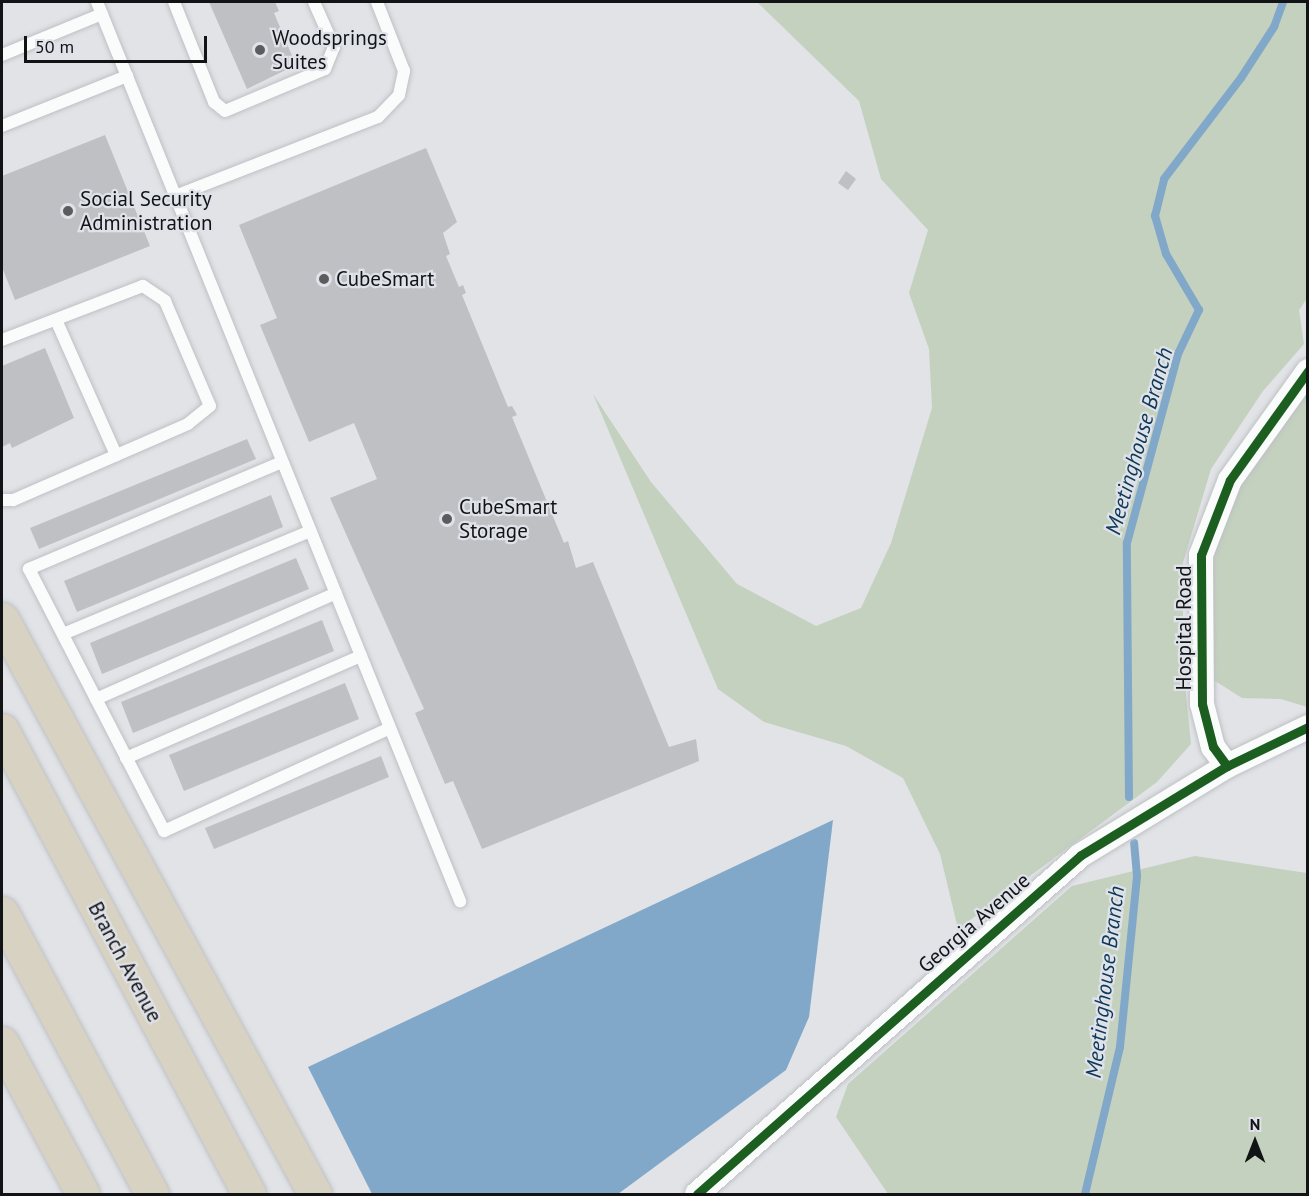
<!DOCTYPE html>
<style>
body{margin:0}
#map{position:relative;width:1309px;height:1196px;overflow:hidden;background:#e1e3e7;font-family:"PT Sans",sans-serif}
div>[style]{position:absolute}
[style*='--x']{left:calc(var(--x)*1px);top:calc(var(--y)*1px);width:calc(var(--w)*1px);rotate:calc(var(--a)*1deg)}
.green>*{inset:0;background:#c4d1bf}
.water>*{inset:0;background:#82a8c9}
.stream>*{height:8px;margin:-4px;padding:0 4px;transform-origin:4px;border-radius:4px;background:#82a8c9}
.building>*{inset:0;background:#bec0c3}
.roads{filter:drop-shadow(0 0 2px #bfc0c4) drop-shadow(0 0 2px #bfc0c4)}
.service>*{height:12px;margin:-6px;padding:0 6px;transform-origin:6px;border-radius:6px;background:#fafbfb}
.minor>*{height:24px;margin:-12px;padding:0 12px;transform-origin:12px;border-radius:12px;background:#fafbfb}
.motorway>*{height:33px;margin:-16.5px;padding:0 16.5px;transform-origin:16.5px;border-radius:16.5px;background:#d8d2c2}
.cycleway>*{height:9px;margin:-4.5px;padding:0 4.5px;transform-origin:4.5px;border-radius:4.5px;background:#1b5e20}
.dots>*{width:16px;height:16px;translate:-50% -50%;box-sizing:border-box;border:3px solid #dfe2e9;border-radius:50%}
span{translate:-50% -50%;white-space:nowrap;text-align:center;line-height:1.15;-webkit-text-stroke:4.5px #dfe2e9;paint-order:stroke}
.poi-label{font-size:21px;color:#121315}
.left{translate:0 -50%;text-align:left}
.street-label{font-size:21px;color:#121315}
.water-label{font-size:22px;color:#0d3857;font-style:italic}
.frame{position:absolute;inset:0;border:3px solid #121315;pointer-events:none}
.north{position:absolute;left:1225px;top:1112px;width:60px;height:60px;-webkit-text-stroke:4px #dfe2e9;paint-order:stroke;rotate:0deg;font-size:16px;font-weight:700;line-height:24px;text-align:center;color:#121315}
.north::after{content:'';display:block;margin:auto;width:21px;height:27px;background:#121315;clip-path:polygon(50% 0,100% 100%,50% 72%,0 100%)}
.scale{position:absolute;left:24px;top:36px;width:183px;height:27px;box-sizing:border-box;border:3px solid #121315;border-top:0;padding-left:8px;font-size:18px;line-height:21px;white-space:nowrap;color:#121315;-webkit-text-stroke:4px #dfe2e9;paint-order:stroke}
</style>
<div id="map">
<div class="green">
<i style="clip-path:polygon(757px 2px,1307px 2px,1308px 297px,1299px 310px,1304px 344px,1263px 391px,1211px 469px,1183px 563px,1183px 664px,1191px 744px,1157px 782px,958px 929px,940px 854px,903px 778px,846px 746px,764px 722px,718px 689px,593px 394px,651px 482px,737px 584px,816px 626px,861px 608px,891px 543px,932px 408px,929px 349px,909px 293px,928px 230px,881px 179px,859px 101px)"></i>
<i style="clip-path:polygon(1307px 386px,1307px 707px,1281px 699px,1242px 698px,1212px 679px,1212px 577px,1216px 542px,1234px 496px,1255px 455px)"></i>
<i style="clip-path:polygon(1195px 856px,1307px 873px,1307px 1194px,888px 1194px,836px 1117px,848px 1084px,1072px 886px)"></i>
</div>
<div class="water">
<i style="clip-path:polygon(833px 820px,809px 1017px,786px 1070px,618px 1194px,372px 1194px,308px 1067px)"></i>
</div>
<div class="stream">
<i style="--x:1129;--y:797;--w:254;--a:-90.5"></i>
<i style="--x:1127;--y:543;--w:196;--a:-74.9"></i>
<i style="--x:1178;--y:354;--w:49;--a:-64.5"></i>
<i style="--x:1199;--y:310;--w:65;--a:-120.5"></i>
<i style="--x:1166;--y:254;--w:40;--a:-106"></i>
<i style="--x:1155;--y:216;--w:38;--a:-76"></i>
<i style="--x:1164;--y:179;--w:127;--a:-52.7"></i>
<i style="--x:1241;--y:78;--w:61;--a:-57.1"></i>
<i style="--x:1274;--y:27;--w:27;--a:-70"></i>
<i style="--x:1085;--y:1194;--w:151;--a:-76.6"></i>
<i style="--x:1120;--y:1047;--w:172;--a:-84.3"></i>
<i style="--x:1137;--y:876;--w:33;--a:-95"></i>
</div>
<div class="building">
<i style="clip-path:polygon(209px 2px,275px 2px,279px 11px,274px 13px,296px 65px,247px 89px)"></i>
<i style="clip-path:polygon(105px 135px,150px 246px,15px 300px,2px 267px,2px 176px)"></i>
<i style="clip-path:polygon(426px 148px,457px 222px,443px 233px,450px 254px,446px 256px,459px 287px,463px 285px,466px 293px,462px 295px,508px 407px,512px 406px,517px 415px,512px 417px,564px 543px,568px 541px,576px 568px,593px 562px,669px 747px,696px 739px,699px 761px,482px 849px,453px 781px,445px 784px,415px 713px,424px 709px,330px 498px,377px 479px,354px 423px,309px 442px,260px 325px,277px 318px,239px 225px)"></i>
<i style="clip-path:polygon(846px 171px,856px 179px,848px 190px,838px 183px)"></i>
<i style="clip-path:polygon(45px 348px,74px 418px,12px 448px,10px 443px,2px 447px,2px 366px)"></i>
<i style="clip-path:polygon(247px 439px,256px 459px,39px 549px,30px 528px)"></i>
<i style="clip-path:polygon(271px 495px,283px 527px,77px 612px,64px 581px)"></i>
<i style="clip-path:polygon(296px 558px,309px 589px,102px 674px,90px 643px)"></i>
<i style="clip-path:polygon(322px 620px,334px 651px,133px 733px,121px 702px)"></i>
<i style="clip-path:polygon(345px 683px,359px 719px,184px 791px,169px 755px)"></i>
<i style="clip-path:polygon(381px 756px,389px 777px,214px 849px,205px 828px)"></i>
</div>
<div class="roads">
<div class="service">
<i style="--x:97;--y:2;--w:970;--a:68.01"></i>
<i style="--x:174;--y:2;--w:108;--a:68.2"></i>
<i style="--x:214;--y:102;--w:14;--a:39"></i>
<i style="--x:225;--y:111;--w:108;--a:-22.8"></i>
<i style="--x:325;--y:69;--w:24;--a:-68"></i>
<i style="--x:334;--y:47;--w:49;--a:-114"></i>
<i style="--x:2;--y:55;--w:108;--a:-22.3"></i>
<i style="--x:2;--y:126;--w:135;--a:-21.8"></i>
<i style="--x:175;--y:196;--w:218;--a:-21.3"></i>
<i style="--x:378;--y:117;--w:30;--a:-46"></i>
<i style="--x:399;--y:95;--w:25;--a:-78"></i>
<i style="--x:404;--y:71;--w:74;--a:-111.4"></i>
<i style="--x:56;--y:320;--w:148;--a:66"></i>
<i style="--x:2;--y:340;--w:151;--a:-21"></i>
<i style="--x:143;--y:286;--w:27;--a:34"></i>
<i style="--x:165;--y:301;--w:114;--a:66.8"></i>
<i style="--x:210;--y:406;--w:28;--a:141"></i>
<i style="--x:188;--y:424;--w:191;--a:156.5"></i>
<i style="--x:13;--y:500;--w:11;--a:180"></i>
<i style="--x:282;--y:462;--w:275;--a:157.1"></i>
<i style="--x:29;--y:569;--w:295;--a:62.7"></i>
<i style="--x:164;--y:831;--w:248;--a:-24.5"></i>
<i style="--x:63;--y:634;--w:268;--a:-22.6"></i>
<i style="--x:96;--y:699;--w:262;--a:-23.8"></i>
<i style="--x:126;--y:758;--w:256;--a:-23.5"></i>
</div>
<div class="minor">
<i style="--x:1227;--y:766;--w:24;--a:-126"></i>
<i style="--x:1213;--y:747;--w:44;--a:-104.3"></i>
<i style="--x:1202;--y:704;--w:149;--a:-90.4"></i>
<i style="--x:1201;--y:555;--w:80;--a:-68.9"></i>
<i style="--x:1230;--y:480;--w:134;--a:-54.4"></i>
<i style="--x:697;--y:1194;--w:512;--a:-41.44"></i>
<i style="--x:1081;--y:855;--w:171;--a:-31.4"></i>
<i style="--x:1227;--y:766;--w:90;--a:-25.7"></i>
</div>
<div class="motorway">
<i style="--x:2;--y:619;--w:655;--a:61.44"></i>
<i style="--x:2;--y:730;--w:526;--a:61.97"></i>
<i style="--x:2;--y:913;--w:319;--a:61.9"></i>
<i style="--x:2;--y:1043;--w:171;--a:61.8"></i>
</div>
</div>
<div class="cycleway">
<i style="--x:1227;--y:766;--w:24;--a:-126"></i>
<i style="--x:1213;--y:747;--w:44;--a:-104.3"></i>
<i style="--x:1202;--y:704;--w:149;--a:-90.4"></i>
<i style="--x:1201;--y:555;--w:80;--a:-68.9"></i>
<i style="--x:1230;--y:480;--w:134;--a:-54.4"></i>
<i style="--x:697;--y:1194;--w:512;--a:-41.44"></i>
<i style="--x:1081;--y:855;--w:171;--a:-31.4"></i>
<i style="--x:1227;--y:766;--w:90;--a:-25.7"></i>
</div>
<div class="dots">
<i style="left:260px;top:50px;background:#5a5c5e"></i>
<i style="left:68px;top:211px;background:#5a5c5e"></i>
<i style="left:324px;top:279px;background:#5a5c5e"></i>
<i style="left:447px;top:519px;background:#5a5c5e"></i>
</div>
<div class="poi-label">
<span class="left" style="left:272px;top:50px">Woodsprings<br>Suites</span>
<span class="left" style="left:80px;top:211px">Social Security<br>Administration</span>
<span class="left" style="left:336px;top:279px">CubeSmart</span>
<span class="left" style="left:459px;top:519px">CubeSmart<br>Storage</span>
</div>
<div class="street-label">
<span style="left:1184px;top:628px;rotate:-90deg">Hospital Road</span>
<span style="left:974px;top:923px;rotate:-41deg">Georgia Avenue</span>
<span style="left:125px;top:962px;rotate:62deg">Branch Avenue</span>
</div>
<div class="water-label">
<span style="left:1139px;top:441px;rotate:-74deg">Meetinghouse Branch</span>
<span style="left:1105px;top:982px;rotate:-83deg">Meetinghouse Branch</span>
</div>
<div class="frame"></div>
<div class="north">N</div>
<div class="scale">50 m</div>
</div>
